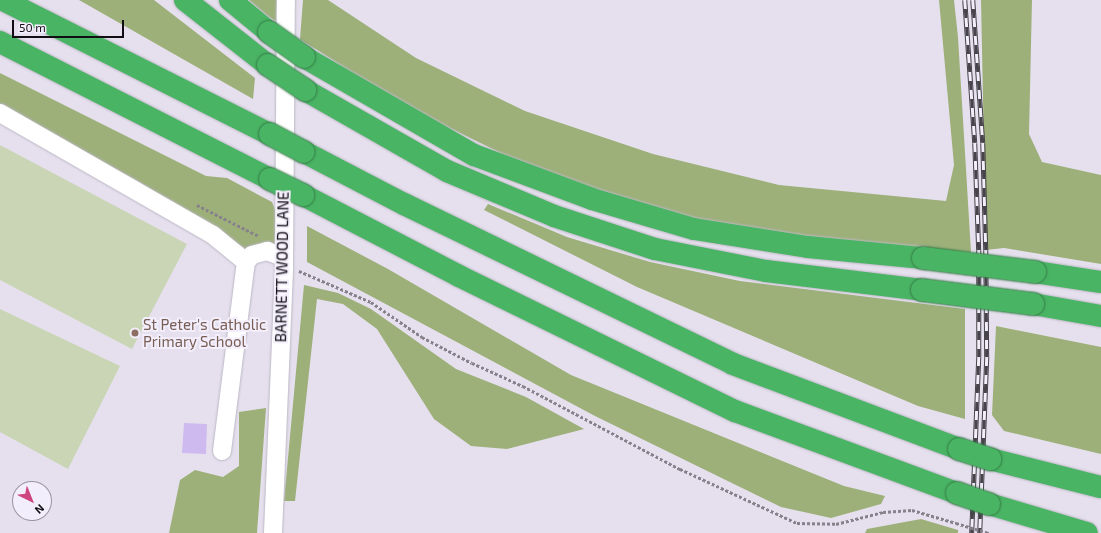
<!DOCTYPE html>
<style>
body{margin:0}
#map{position:relative;width:1101px;height:533px;overflow:hidden;background:#e6e0ee;font-family:"Exo 2",sans-serif}
div>[style]{position:absolute}
[style*='--x']{left:calc(var(--x)*1px);top:calc(var(--y)*1px);width:calc(var(--w)*1px);rotate:calc(var(--a)*1deg)}
.green>*{inset:0;background:#c9d5b5}
.forest>*{inset:0;background:#9db07a}
.building>*{inset:0;background:#cebaef}
.path>*{height:2.5px;margin-top:-1.25px;transform-origin:0;background:repeating-linear-gradient(90deg,#86818b 0 3px,transparent 0 5px)}
.roads{filter:drop-shadow(0 0 1px #bcb7c4) drop-shadow(0 0 1px #bcb7c4)}
.minor>*{height:18px;margin:-9px;padding:0 9px;transform-origin:9px;border-radius:9px;background:#fff}
.highway>*{height:22px;margin:-11px;padding:0 11px;transform-origin:11px;border-radius:11px;background:#49b463}
.rail>*{height:4.5px;margin-top:-2.25px;transform-origin:0;background:repeating-linear-gradient(90deg,#f3eefb 0 9px,#46434a 0 18px);box-sizing:border-box;border-block:1px solid #46434a}
.path-bridge>*{height:2.5px;margin-top:-1.25px;transform-origin:0;background:repeating-linear-gradient(90deg,#86818b 0 3px,transparent 0 5px)}
.bridges{filter:drop-shadow(0 0 1px #357a47) drop-shadow(0 0 1px #357a47)}
.highway-bridge>*{height:22px;margin:-11px;padding:0 11px;transform-origin:11px;border-radius:11px;background:#49b463}
.dots>*{width:11px;height:11px;translate:-50% -50%;box-sizing:border-box;border:2px solid #f3eefb;border-radius:50%}
span{translate:-50% -50%;white-space:nowrap;text-align:center;line-height:1.15;-webkit-text-stroke:4px #f3eefb;paint-order:stroke}
.street-label{font-size:15px;color:#100e12}
.education-label{font-size:15px;color:#785e54}
.left{translate:0 -50%;text-align:left}
.north{position:absolute;left:12px;top:481px;width:40px;height:40px;box-sizing:border-box;background:#f3eefb;border:1px solid #98949e;border-radius:50%;rotate:137deg;font-size:11px;font-weight:700;line-height:16px;text-align:center;color:#100e12}
.north::after{content:'';display:block;margin:auto;width:14px;height:18px;background:#ce4580;clip-path:polygon(50% 0,100% 100%,50% 72%,0 100%)}
.scale{position:absolute;left:12px;top:20px;width:112px;height:18px;box-sizing:border-box;border:2px solid #100e12;border-top:0;padding-left:5px;font-size:12px;line-height:14px;white-space:nowrap;color:#100e12;-webkit-text-stroke:3px #f3eefb;paint-order:stroke}
</style>
<div id="map">
<div class="green">
<i style="clip-path:polygon(0 145px,187px 244px,132px 349px,0 280px)"></i>
<i style="clip-path:polygon(0 309px,120px 366px,68px 469px,0 432px)"></i>
</div>
<div class="forest">
<i style="clip-path:polygon(79px 0,154px 0,255px 78px,253px 99px)"></i>
<i style="clip-path:polygon(249px 0,277px 0,276px 21px,269px 17px)"></i>
<i style="clip-path:polygon(303px 0,328px 0,416px 58px,525px 111px,653px 154px,779px 185px,946px 201px,954px 165px,939px 0,954px 0,958px 37px,971px 252px,908px 250px,786px 237px,667px 215px,525px 165px,403px 105px,300px 39px)"></i>
<i style="clip-path:polygon(981px 0,1032px 0,1029px 134px,1042px 162px,1101px 175px,1101px 264px,1004px 248px,986px 250px)"></i>
<i style="clip-path:polygon(0 73px,206px 176px,227px 178px,272px 202px,277px 215px,275px 259px,251px 252px,136px 180px,0 108px)"></i>
<i style="clip-path:polygon(488px 204px,567px 237px,650px 262px,740px 281px,965px 309px,965px 419px,918px 406px,637px 287px,484px 210px)"></i>
<i style="clip-path:polygon(307px 226px,388px 269px,571px 375px,844px 486px,885px 496px,881px 504px,831px 518px,781px 507px,595px 416px,307px 262px)"></i>
<i style="clip-path:polygon(304px 285px,338px 293px,371px 309px,456px 369px,526px 397px,584px 429px,507px 449px,471px 446px,434px 419px,377px 329px,343px 304px,317px 299px,295px 501px,284px 501px)"></i>
<i style="clip-path:polygon(996px 326px,1101px 347px,1101px 454px,1004px 431px,992px 415px)"></i>
<i style="clip-path:polygon(266px 408px,257px 533px,169px 533px,180px 480px,195px 470px,223px 477px,239px 466px,239px 412px)"></i>
<i style="clip-path:polygon(921px 519px,958px 530px,958px 533px,865px 533px,867px 529px)"></i>
</div>
<div class="building">
<i style="clip-path:polygon(184px 423px,207px 424px,206px 454px,182px 453px)"></i>
</div>
<div class="path">
<i style="--x:197;--y:205;--w:69;--a:26.6"></i>
<i style="--x:299;--y:271;--w:78;--a:23.3"></i>
<i style="--x:371;--y:302;--w:62;--a:34.5"></i>
<i style="--x:422;--y:337;--w:56;--a:27.5"></i>
<i style="--x:472;--y:363;--w:56;--a:24.3"></i>
<i style="--x:523;--y:386;--w:178;--a:27.9"></i>
<i style="--x:680;--y:469;--w:129;--a:24.8"></i>
<i style="--x:797;--y:523;--w:39;--a:1"></i>
<i style="--x:836;--y:524;--w:49;--a:-14.3"></i>
<i style="--x:883;--y:512;--w:29;--a:-4"></i>
<i style="--x:912;--y:510;--w:46;--a:16.5"></i>
<i style="--x:988;--y:533;--w:1;--a:0"></i>
</div>
<div class="roads">
<div class="minor">
<i style="--x:0;--y:113;--w:245;--a:29.8"></i>
<i style="--x:213;--y:235;--w:43;--a:39.3"></i>
<i style="--x:222;--y:451;--w:191;--a:-82.8"></i>
<i style="--x:246;--y:262;--w:9;--a:-49"></i>
<i style="--x:252;--y:255;--w:16;--a:-15"></i>
<i style="--x:267;--y:251;--w:17;--a:21"></i>
<i style="--x:273;--y:533;--w:267;--a:-87.6"></i>
<i style="--x:284;--y:266;--w:266;--a:-89.6"></i>
</div>
<div class="highway">
<i style="--x:3;--y:0;--w:299;--a:26.7"></i>
<i style="--x:185;--y:0;--w:105;--a:38.1"></i>
<i style="--x:230;--y:0;--w:50;--a:39.4"></i>
<i style="--x:0;--y:42;--w:303;--a:26.9"></i>
<i style="--x:304;--y:57;--w:196;--a:30"></i>
<i style="--x:474;--y:155;--w:126;--a:20.4"></i>
<i style="--x:592;--y:199;--w:106;--a:16.4"></i>
<i style="--x:694;--y:229;--w:115;--a:9"></i>
<i style="--x:808;--y:247;--w:116;--a:5.5"></i>
<i style="--x:305;--y:90;--w:163;--a:29.7"></i>
<i style="--x:447;--y:171;--w:116;--a:22.8"></i>
<i style="--x:554;--y:216;--w:106;--a:18.1"></i>
<i style="--x:655;--y:249;--w:113;--a:11.2"></i>
<i style="--x:766;--y:271;--w:157;--a:6.9"></i>
<i style="--x:304;--y:152;--w:113;--a:27.5"></i>
<i style="--x:404;--y:204;--w:366;--a:25.9"></i>
<i style="--x:733;--y:364;--w:241;--a:20.6"></i>
<i style="--x:303;--y:195;--w:176;--a:27.4"></i>
<i style="--x:459;--y:276;--w:307;--a:26.1"></i>
<i style="--x:735;--y:411;--w:237;--a:20.3"></i>
<i style="--x:1035;--y:272;--w:67;--a:8.6"></i>
<i style="--x:1033;--y:304;--w:69;--a:10"></i>
<i style="--x:990;--y:459;--w:114;--a:14.2"></i>
<i style="--x:989;--y:504;--w:102;--a:16.5"></i>
</div>
</div>
<div class="rail">
<i style="--x:965;--y:0;--w:143;--a:86"></i>
<i style="--x:975;--y:143;--w:107;--a:87.9"></i>
<i style="--x:979;--y:250;--w:107;--a:90"></i>
<i style="--x:979;--y:357;--w:176;--a:92.3"></i>
<i style="--x:973;--y:0;--w:143;--a:86"></i>
<i style="--x:983;--y:143;--w:107;--a:88.4"></i>
<i style="--x:986;--y:250;--w:107;--a:89.5"></i>
<i style="--x:987;--y:357;--w:176;--a:92.3"></i>
</div>
<div class="path-bridge">
<i style="--x:956;--y:523;--w:34;--a:17"></i>
</div>
<div class="bridges">
<div class="highway-bridge">
<i style="--x:269;--y:32;--w:43;--a:35.5"></i>
<i style="--x:268;--y:65;--w:45;--a:34"></i>
<i style="--x:270;--y:134;--w:38;--a:28"></i>
<i style="--x:270;--y:179;--w:37;--a:26"></i>
<i style="--x:923;--y:258;--w:113;--a:7.1"></i>
<i style="--x:922;--y:290;--w:112;--a:7.2"></i>
<i style="--x:959;--y:449;--w:33;--a:18"></i>
<i style="--x:957;--y:493;--w:34;--a:19"></i>
</div>
</div>
<div class="dots">
<i style="left:135px;top:333px;background:#8d6e63"></i>
</div>
<div class="street-label">
<span style="left:282px;top:267px;rotate:-89deg">BARNETT WOOD LANE</span>
</div>
<div class="education-label">
<span class="left" style="left:143px;top:333px">St Peter's Catholic<br>Primary School</span>
</div>
<div class="north">N</div>
<div class="scale">50 m</div>
</div>
